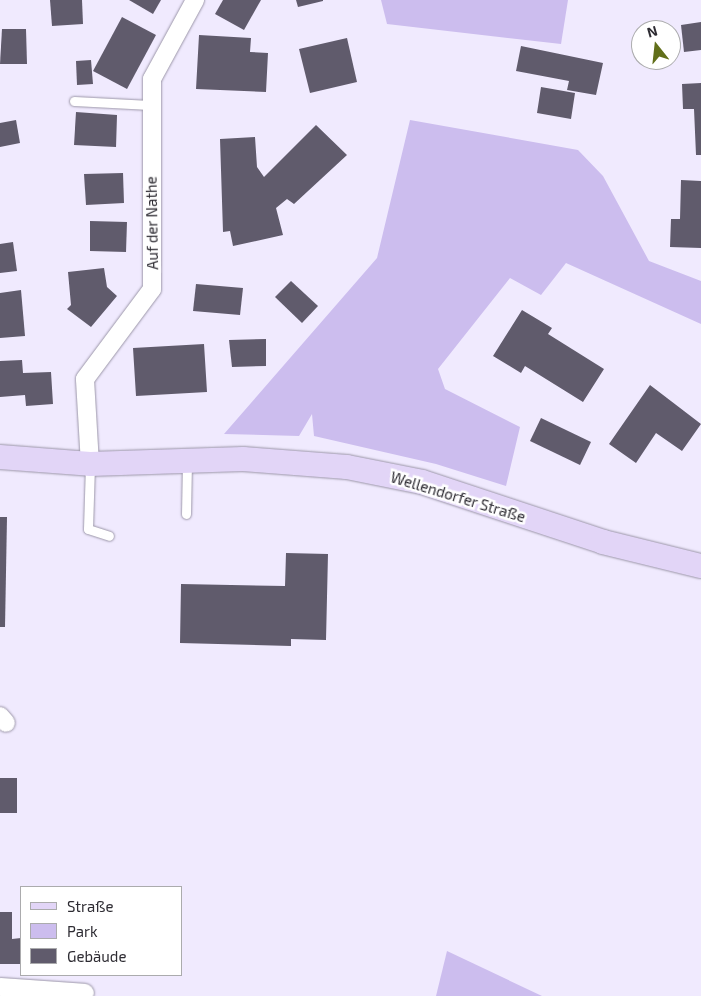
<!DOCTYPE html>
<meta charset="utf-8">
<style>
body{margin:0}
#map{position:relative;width:701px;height:996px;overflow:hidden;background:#f0eafe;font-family:"Exo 2",sans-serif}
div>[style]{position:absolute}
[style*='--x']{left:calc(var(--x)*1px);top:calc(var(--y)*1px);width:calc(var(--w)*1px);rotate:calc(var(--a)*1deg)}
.green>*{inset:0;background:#ccbdee}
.building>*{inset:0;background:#605b6c}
.roads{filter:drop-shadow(0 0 1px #9c97a9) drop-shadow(0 0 1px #9c97a9)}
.lane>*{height:9px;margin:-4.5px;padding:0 4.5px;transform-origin:4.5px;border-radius:4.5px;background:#fff}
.street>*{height:18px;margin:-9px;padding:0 9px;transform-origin:9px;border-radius:9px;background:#fff}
.secondary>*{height:24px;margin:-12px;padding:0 12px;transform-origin:12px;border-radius:12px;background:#e2d5f7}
span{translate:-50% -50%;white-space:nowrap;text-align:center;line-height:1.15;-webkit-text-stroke:5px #fff;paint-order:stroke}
.street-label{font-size:15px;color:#2e2c33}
.legend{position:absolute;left:20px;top:886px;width:162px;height:90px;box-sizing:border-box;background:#fff;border:1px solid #ababad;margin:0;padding:6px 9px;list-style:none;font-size:15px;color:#2e2c33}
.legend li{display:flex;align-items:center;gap:10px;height:25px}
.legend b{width:25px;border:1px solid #ababad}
.north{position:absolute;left:631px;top:20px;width:50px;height:50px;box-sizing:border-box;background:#fff;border:1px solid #ababad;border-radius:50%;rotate:344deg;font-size:14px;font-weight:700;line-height:20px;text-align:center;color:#2e2c33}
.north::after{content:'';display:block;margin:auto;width:18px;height:22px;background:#616f1a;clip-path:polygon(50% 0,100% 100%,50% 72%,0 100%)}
</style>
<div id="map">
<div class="green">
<i style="clip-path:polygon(381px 0,568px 0,561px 44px,387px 24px)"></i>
<i style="clip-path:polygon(410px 120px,578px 150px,603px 176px,649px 261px,701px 281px,701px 324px,566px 263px,541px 295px,510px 278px,438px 369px,445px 389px,520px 427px,506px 486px,436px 464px,314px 436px,312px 414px,299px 436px,224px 434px,377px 258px)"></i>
<i style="clip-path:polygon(447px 951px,542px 996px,436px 996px)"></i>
</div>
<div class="building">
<i style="clip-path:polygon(50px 0,82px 0,83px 24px,52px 26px)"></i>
<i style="clip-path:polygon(129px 0,161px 0,153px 14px)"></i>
<i style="clip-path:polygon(223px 0,261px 0,244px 30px,215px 14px)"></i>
<i style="clip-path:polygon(296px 0,323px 0,323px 1px,298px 7px)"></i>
<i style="clip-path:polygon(122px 17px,156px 35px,127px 89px,93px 71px)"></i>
<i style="clip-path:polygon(701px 22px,701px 50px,684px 52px,681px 25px)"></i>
<i style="clip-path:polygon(2px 29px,26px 29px,27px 64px,0 64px)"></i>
<i style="clip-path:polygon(199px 35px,251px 38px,250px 52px,268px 53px,266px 92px,196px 89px)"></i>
<i style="clip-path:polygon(347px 38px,357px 82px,310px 93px,299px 49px)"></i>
<i style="clip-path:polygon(521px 46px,603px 63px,596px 95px,567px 90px,569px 81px,516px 71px)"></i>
<i style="clip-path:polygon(91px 60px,93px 84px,77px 85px,76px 61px)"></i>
<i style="clip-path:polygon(701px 83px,701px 155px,696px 155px,694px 109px,683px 109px,682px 84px)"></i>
<i style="clip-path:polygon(541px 87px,575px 93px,571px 119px,537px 113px)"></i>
<i style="clip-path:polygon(76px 112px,117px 115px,116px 147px,74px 145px)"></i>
<i style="clip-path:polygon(16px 120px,20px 143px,0 147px,0 123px)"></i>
<i style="clip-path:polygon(316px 125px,347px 155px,294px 204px,287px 199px,276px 208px,283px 235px,233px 246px,230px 231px,223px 232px,220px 139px,255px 137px,257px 167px,264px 177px)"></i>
<i style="clip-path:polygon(123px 173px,124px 203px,86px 205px,84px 174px)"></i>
<i style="clip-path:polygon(681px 180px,701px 181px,701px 248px,670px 247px,671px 219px,680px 219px)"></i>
<i style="clip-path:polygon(90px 221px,127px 222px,126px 252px,90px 251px)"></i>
<i style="clip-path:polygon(13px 242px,17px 271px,0 273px,0 244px)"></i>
<i style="clip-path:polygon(104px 268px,107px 287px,117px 296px,91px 327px,67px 309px,71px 305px,68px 272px)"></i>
<i style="clip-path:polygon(291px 281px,318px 306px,302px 323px,275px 297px)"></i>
<i style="clip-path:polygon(196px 284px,243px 288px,240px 315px,193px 311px)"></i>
<i style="clip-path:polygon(21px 290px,25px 336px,0 338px,0 293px)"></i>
<i style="clip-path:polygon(522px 310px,552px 328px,548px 334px,604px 369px,583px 402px,525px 366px,521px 373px,493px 356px)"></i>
<i style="clip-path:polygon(266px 339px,266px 366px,232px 367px,229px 340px)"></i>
<i style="clip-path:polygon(204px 344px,207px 392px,136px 396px,133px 348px)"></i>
<i style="clip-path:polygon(22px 360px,23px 373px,51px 372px,53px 404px,26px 406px,25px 395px,0 397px,0 361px)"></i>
<i style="clip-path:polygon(650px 385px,701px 424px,682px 451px,656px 433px,636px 463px,609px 444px)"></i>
<i style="clip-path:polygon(541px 418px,591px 442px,580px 465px,530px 441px)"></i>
<i style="clip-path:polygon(0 517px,7px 517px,5px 627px,0 627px)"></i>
<i style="clip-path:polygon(286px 553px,328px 554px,326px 640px,291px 639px,291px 646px,180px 643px,181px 584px,285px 586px)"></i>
<i style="clip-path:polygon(0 778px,17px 778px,17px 813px,0 813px)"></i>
<i style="clip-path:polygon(0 912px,12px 912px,12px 939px,21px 938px,21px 964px,0 964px)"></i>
</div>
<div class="roads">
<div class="lane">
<i style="--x:74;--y:101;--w:76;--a:3"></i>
<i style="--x:90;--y:465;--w:64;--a:91.8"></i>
<i style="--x:88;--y:529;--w:22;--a:18"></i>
<i style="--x:186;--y:514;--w:53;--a:-88.9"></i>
</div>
<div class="street">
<i style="--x:90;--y:464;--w:85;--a:-93.4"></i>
<i style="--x:85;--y:379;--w:112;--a:-53.3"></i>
<i style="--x:152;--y:289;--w:210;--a:-90"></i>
<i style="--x:152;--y:79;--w:90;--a:-61.4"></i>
<i style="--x:0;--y:716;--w:9;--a:49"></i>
<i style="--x:0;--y:987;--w:85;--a:4"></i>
</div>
<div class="secondary">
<i style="--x:0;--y:457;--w:90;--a:4.4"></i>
<i style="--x:90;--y:464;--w:153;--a:-1.9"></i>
<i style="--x:243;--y:459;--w:104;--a:4.4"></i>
<i style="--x:347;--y:467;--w:76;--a:11.3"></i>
<i style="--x:422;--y:482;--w:191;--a:18.3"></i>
<i style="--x:603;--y:542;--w:101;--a:13.8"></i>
</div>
</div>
<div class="street-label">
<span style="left:152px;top:223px;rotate:-91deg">Auf der Nathe</span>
<span style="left:458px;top:497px;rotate:17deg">Wellendorfer Straße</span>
</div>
<ul class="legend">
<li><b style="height:6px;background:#e2d5f7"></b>Straße</li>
<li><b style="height:14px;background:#ccbdee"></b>Park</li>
<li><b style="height:14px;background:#605b6c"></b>Gebäude</li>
</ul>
<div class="north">N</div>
</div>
